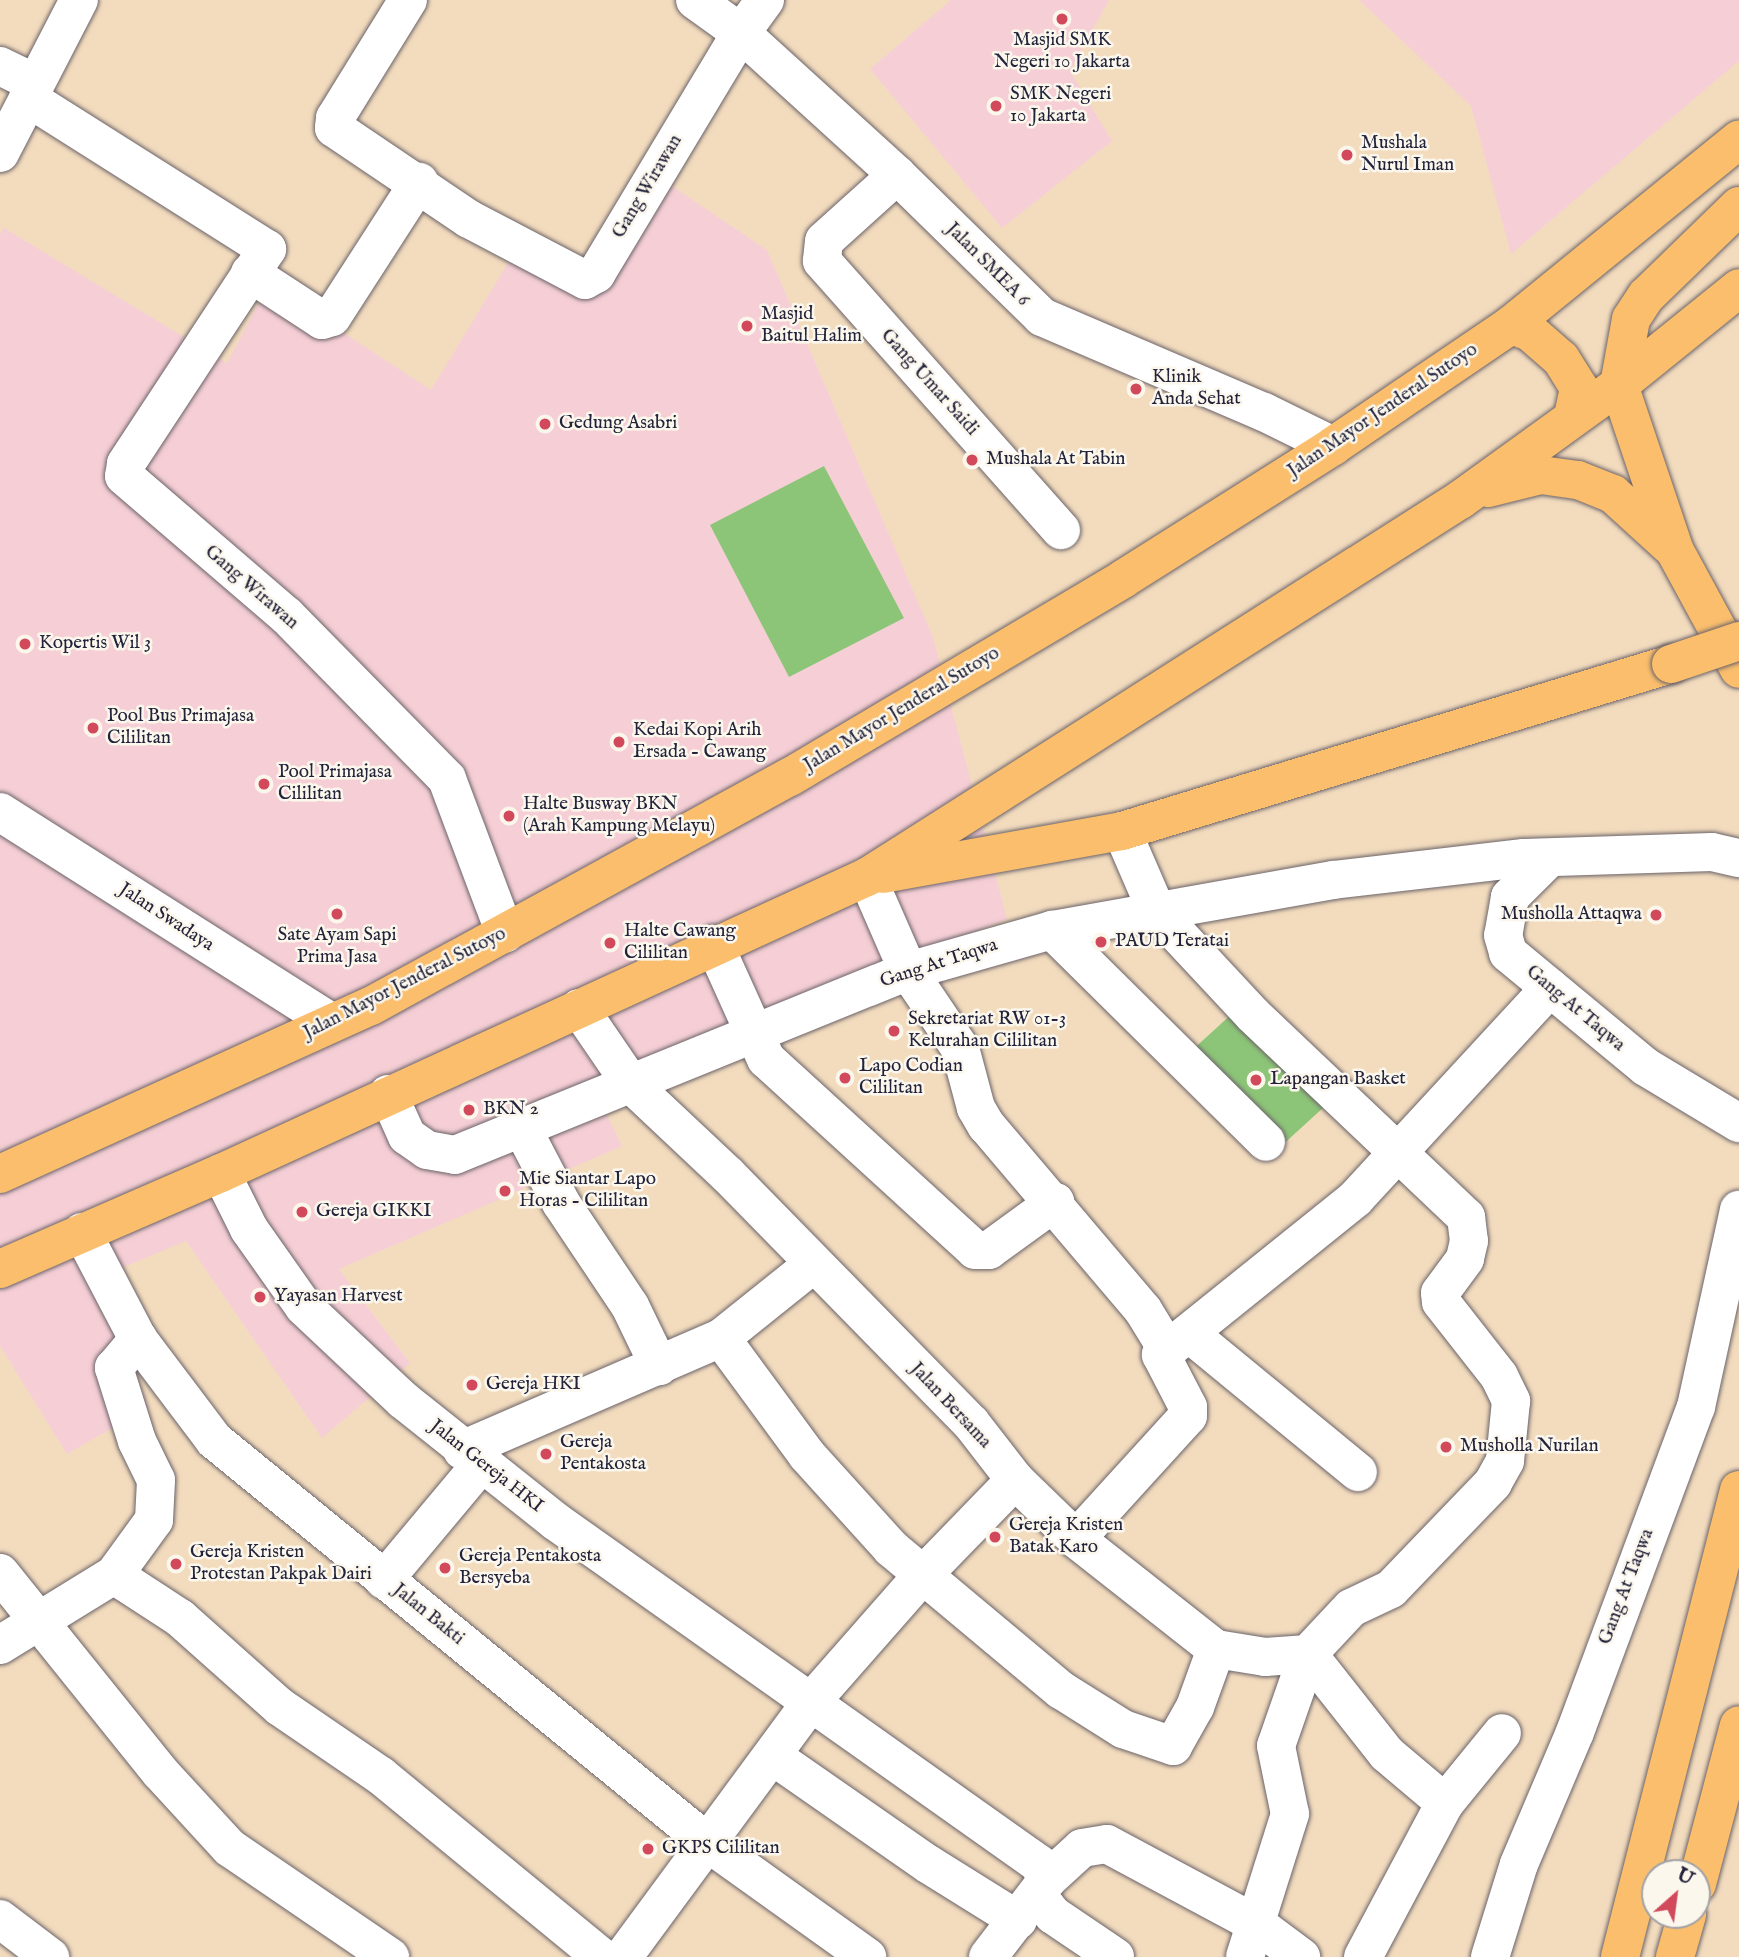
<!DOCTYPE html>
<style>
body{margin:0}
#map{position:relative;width:1739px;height:1957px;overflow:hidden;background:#f3dcbe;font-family:"IM FELL English",serif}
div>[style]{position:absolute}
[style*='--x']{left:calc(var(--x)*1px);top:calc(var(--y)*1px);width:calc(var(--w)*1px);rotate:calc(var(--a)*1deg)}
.built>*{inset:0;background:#f6cfd6}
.green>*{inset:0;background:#8dc578}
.roads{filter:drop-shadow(0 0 2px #6b6369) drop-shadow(0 0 2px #6b6369)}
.minor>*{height:38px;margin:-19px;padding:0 19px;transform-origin:19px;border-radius:19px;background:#fff}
.highway>*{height:38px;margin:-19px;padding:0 19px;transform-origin:19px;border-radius:19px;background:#fabe6d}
.bridges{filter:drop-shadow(0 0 2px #6b6369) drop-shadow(0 0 2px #6b6369)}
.highway-bridge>*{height:38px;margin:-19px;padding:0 19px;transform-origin:19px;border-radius:19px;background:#fabe6d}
.dots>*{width:19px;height:19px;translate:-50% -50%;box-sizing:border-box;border:4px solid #fbf7ec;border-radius:50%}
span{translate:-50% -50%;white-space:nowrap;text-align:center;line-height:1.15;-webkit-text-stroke:5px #fbf7ec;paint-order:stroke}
.poi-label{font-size:19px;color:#22223b}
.left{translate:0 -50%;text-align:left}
.right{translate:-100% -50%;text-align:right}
.street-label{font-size:19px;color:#22223b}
.north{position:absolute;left:1641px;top:1859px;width:70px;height:70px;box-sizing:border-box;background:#fbf7ec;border:2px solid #a4a2a5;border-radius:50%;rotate:28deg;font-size:19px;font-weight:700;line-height:28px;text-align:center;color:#22223b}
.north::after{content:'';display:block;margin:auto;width:24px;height:32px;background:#d1495b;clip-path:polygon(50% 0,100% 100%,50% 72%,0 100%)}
</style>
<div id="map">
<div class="built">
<i style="clip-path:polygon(951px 0,1109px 0,1070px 71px,1112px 141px,1002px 228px,870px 69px)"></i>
<i style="clip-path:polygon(1359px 0,1739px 0,1739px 61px,1511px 254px,1471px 106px)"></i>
<i style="clip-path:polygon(648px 170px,767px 250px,933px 637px,1007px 919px,592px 1084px,622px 1146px,339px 1269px,410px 1363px,322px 1438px,186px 1241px,88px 1282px,149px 1407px,67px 1454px,0 1346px,0 234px,4px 228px,227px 363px,269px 284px,431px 390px,519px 245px,578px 284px)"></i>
</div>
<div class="green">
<i style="clip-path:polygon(824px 466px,904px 618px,789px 677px,710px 525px)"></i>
<i style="clip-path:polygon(1235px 1011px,1324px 1107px,1278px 1149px,1189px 1053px)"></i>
</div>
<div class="roads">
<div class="minor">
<i style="--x:408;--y:0;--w:139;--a:121.7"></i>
<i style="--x:335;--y:118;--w:10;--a:96"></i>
<i style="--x:334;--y:128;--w:163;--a:34"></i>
<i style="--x:469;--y:219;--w:131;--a:27.7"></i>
<i style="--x:585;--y:280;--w:13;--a:-29"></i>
<i style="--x:596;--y:274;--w:281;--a:-59"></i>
<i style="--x:741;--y:33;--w:41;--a:-54"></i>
<i style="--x:695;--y:0;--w:57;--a:35.7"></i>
<i style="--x:741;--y:33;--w:211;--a:42.3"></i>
<i style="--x:897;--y:175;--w:203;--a:44.4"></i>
<i style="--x:1042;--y:317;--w:241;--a:23.2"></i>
<i style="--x:1264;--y:412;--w:77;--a:26.2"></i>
<i style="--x:0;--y:66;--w:39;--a:26"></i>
<i style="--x:28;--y:98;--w:283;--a:32.3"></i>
<i style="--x:267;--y:249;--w:257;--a:123.3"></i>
<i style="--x:126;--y:464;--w:12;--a:99"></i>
<i style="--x:124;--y:476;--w:215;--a:40.7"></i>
<i style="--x:287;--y:616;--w:228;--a:45.5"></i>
<i style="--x:447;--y:779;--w:165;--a:69.4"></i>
<i style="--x:0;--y:153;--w:172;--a:-62.7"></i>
<i style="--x:897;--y:175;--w:98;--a:137.9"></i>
<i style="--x:824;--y:241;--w:20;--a:96"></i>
<i style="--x:822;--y:261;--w:360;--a:48.4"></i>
<i style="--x:250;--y:273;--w:86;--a:33.1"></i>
<i style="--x:322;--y:320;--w:10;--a:-17"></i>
<i style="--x:332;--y:317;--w:161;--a:-57.2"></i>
<i style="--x:0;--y:812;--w:393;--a:32.4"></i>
<i style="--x:1122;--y:831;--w:88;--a:66.6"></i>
<i style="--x:1157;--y:912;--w:141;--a:47"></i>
<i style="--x:1253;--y:1015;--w:294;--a:43.5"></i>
<i style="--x:1466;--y:1217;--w:24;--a:83"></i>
<i style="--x:1469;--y:1241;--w:18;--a:103"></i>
<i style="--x:1465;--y:1259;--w:42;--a:126.3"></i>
<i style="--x:1440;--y:1293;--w:9;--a:84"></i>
<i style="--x:1441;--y:1302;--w:94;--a:51.9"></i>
<i style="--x:1499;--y:1376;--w:28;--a:64"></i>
<i style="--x:1511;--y:1401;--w:60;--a:95.7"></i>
<i style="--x:1505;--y:1461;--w:25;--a:119"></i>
<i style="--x:1493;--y:1483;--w:147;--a:133.9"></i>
<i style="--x:1391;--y:1589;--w:44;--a:154.6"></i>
<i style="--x:1351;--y:1608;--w:63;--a:133.1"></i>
<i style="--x:1308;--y:1654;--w:97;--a:109.2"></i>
<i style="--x:1276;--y:1746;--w:69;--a:78.4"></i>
<i style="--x:1290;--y:1814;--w:150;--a:107.5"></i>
<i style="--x:1548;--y:859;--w:54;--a:135"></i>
<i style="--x:1510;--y:897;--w:39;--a:100"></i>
<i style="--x:1503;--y:935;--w:19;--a:74"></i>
<i style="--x:1508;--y:953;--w:179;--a:39.6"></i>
<i style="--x:1646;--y:1067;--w:109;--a:31.1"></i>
<i style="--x:867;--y:877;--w:103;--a:66.4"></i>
<i style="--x:908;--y:971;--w:93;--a:56"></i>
<i style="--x:960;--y:1048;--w:62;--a:75.1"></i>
<i style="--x:976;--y:1108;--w:20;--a:60"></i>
<i style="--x:986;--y:1125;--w:243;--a:49.7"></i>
<i style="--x:1143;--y:1310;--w:48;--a:58.6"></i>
<i style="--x:1052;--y:930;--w:301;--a:44.7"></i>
<i style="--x:714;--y:944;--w:126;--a:65.7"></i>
<i style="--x:766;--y:1059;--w:283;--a:42.4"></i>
<i style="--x:975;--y:1250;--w:14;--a:0"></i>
<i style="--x:989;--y:1250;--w:82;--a:-36"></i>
<i style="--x:579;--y:1008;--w:92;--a:55.6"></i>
<i style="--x:631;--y:1084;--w:133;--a:43.2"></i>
<i style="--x:728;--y:1175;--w:347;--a:45.6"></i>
<i style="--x:971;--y:1423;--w:72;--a:52.3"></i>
<i style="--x:1015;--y:1480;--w:85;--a:44"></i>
<i style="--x:1076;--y:1539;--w:178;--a:38.2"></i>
<i style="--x:1216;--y:1649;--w:50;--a:9.3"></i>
<i style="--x:1265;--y:1657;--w:43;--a:-4"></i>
<i style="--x:388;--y:1094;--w:46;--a:65.7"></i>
<i style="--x:407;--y:1136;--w:24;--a:35"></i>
<i style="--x:427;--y:1150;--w:28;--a:10"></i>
<i style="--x:455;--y:1155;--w:489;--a:-22.1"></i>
<i style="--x:908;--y:971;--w:150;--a:-15.9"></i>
<i style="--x:1052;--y:930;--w:285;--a:-10.1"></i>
<i style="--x:1333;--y:880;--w:192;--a:-6.6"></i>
<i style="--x:1524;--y:858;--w:188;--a:-1.8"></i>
<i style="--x:1712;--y:852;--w:28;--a:13"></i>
<i style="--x:522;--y:1128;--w:85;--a:62.5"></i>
<i style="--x:561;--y:1203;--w:124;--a:56.2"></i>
<i style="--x:630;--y:1306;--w:67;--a:64.2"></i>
<i style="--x:221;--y:1173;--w:63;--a:63.4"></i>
<i style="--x:249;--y:1229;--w:95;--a:54.8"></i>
<i style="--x:304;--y:1307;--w:136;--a:43.2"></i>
<i style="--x:403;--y:1400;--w:194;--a:38.5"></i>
<i style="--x:555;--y:1521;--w:593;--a:35.32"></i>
<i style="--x:1039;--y:1864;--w:18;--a:63"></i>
<i style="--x:1047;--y:1880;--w:97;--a:127.5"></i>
<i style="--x:82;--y:1232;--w:121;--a:62.4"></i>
<i style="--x:138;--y:1339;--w:126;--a:53"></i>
<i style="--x:214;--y:1440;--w:638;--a:39.21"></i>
<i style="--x:708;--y:1843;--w:196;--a:35.6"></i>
<i style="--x:1191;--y:1335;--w:216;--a:39.4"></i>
<i style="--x:721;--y:1338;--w:145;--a:53.7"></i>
<i style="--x:807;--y:1455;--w:125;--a:47.9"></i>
<i style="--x:891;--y:1548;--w:222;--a:39.9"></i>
<i style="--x:1061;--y:1690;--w:73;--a:32.2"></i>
<i style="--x:1123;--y:1729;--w:53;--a:18.8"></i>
<i style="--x:1173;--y:1746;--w:45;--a:-60.6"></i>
<i style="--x:1195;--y:1707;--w:62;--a:-70.1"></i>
<i style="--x:462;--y:1450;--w:282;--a:-23.4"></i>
<i style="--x:721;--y:1338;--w:117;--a:-38.7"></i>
<i style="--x:1076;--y:1539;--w:166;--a:-47.7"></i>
<i style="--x:1188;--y:1416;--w:9;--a:-90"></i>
<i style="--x:1188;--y:1407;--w:59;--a:-117.4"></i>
<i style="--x:1161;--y:1355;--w:250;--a:-38.8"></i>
<i style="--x:1356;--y:1198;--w:286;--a:-47.3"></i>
<i style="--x:0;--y:1573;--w:255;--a:51.2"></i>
<i style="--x:160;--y:1772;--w:103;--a:47.4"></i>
<i style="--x:230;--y:1848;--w:194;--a:34.3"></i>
<i style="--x:114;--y:1575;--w:79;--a:33.1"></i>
<i style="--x:180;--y:1618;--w:134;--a:41.7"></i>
<i style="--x:280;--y:1707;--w:122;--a:34.3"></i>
<i style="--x:381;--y:1776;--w:285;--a:39.4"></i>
<i style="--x:384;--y:1580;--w:151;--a:-50.1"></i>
<i style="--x:0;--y:1645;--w:134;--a:-31.6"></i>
<i style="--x:114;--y:1575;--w:68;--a:-54"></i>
<i style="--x:154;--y:1520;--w:40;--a:-87.1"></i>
<i style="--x:156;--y:1480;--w:43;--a:-116"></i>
<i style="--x:137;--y:1441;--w:77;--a:-107.5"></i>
<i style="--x:114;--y:1368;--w:38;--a:-50"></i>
<i style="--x:1308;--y:1654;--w:127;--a:51.7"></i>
<i style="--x:1387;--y:1754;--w:76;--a:40.2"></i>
<i style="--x:1445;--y:1803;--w:90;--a:-50.8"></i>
<i style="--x:774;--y:1757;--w:188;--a:34.8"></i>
<i style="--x:928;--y:1864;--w:106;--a:31.9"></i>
<i style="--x:1047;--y:1880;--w:47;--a:-42.4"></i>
<i style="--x:1082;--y:1848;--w:25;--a:-9"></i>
<i style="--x:1107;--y:1844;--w:171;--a:28.2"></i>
<i style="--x:1258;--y:1925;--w:54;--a:36.7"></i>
<i style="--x:1038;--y:1896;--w:24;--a:52"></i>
<i style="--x:1053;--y:1915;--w:75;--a:34.1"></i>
<i style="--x:0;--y:1919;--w:63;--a:37.2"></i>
<i style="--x:623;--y:1957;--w:317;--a:-53.6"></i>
<i style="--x:811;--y:1702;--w:167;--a:-48.7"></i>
<i style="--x:921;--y:1577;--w:135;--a:-45.9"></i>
<i style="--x:1363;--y:1957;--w:174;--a:-62"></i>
<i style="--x:1490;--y:1957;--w:97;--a:-72.7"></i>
<i style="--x:1519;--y:1864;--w:143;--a:-67"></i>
<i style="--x:1575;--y:1732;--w:347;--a:-69.6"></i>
<i style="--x:1696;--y:1407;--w:202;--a:-77.7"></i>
</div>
<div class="highway">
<i style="--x:1739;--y:206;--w:129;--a:135.9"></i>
<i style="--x:1646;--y:296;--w:27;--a:123"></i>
<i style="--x:1631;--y:319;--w:67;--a:100.3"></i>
<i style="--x:1619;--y:385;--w:175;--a:71.4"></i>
<i style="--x:1675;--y:551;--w:134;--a:61.5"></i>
<i style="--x:1511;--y:325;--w:20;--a:20"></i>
<i style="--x:1530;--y:332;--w:41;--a:41.1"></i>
<i style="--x:1561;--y:359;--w:34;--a:58"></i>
<i style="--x:1579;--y:388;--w:30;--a:102"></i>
<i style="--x:1488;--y:488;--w:55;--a:-13.8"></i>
<i style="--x:1541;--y:475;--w:37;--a:8"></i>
<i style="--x:1578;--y:480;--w:38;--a:22"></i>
<i style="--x:1613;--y:494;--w:79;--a:42.4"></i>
<i style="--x:883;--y:874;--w:243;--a:-10.2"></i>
<i style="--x:1122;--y:831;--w:574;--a:-16.92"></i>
<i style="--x:0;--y:1174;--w:407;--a:-24.4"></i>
<i style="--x:371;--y:1006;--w:477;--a:-28.7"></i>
<i style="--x:790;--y:777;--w:387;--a:-30.7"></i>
<i style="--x:1123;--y:579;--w:249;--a:-32.3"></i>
<i style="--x:1333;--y:446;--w:215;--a:-34.2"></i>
<i style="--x:1511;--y:325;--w:294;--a:-39.1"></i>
<i style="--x:0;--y:1269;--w:241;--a:-23.5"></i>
<i style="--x:221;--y:1173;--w:711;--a:-24.62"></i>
<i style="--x:867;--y:877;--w:703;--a:-32.45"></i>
<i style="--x:1460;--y:500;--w:196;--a:-35.9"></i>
<i style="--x:1619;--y:385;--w:154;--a:-38.9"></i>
<i style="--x:1697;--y:1884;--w:164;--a:-75.2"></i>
<i style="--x:1620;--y:1957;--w:482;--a:-75.7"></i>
<i style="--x:1675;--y:1957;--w:44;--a:-74.1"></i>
</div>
</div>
<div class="bridges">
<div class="highway-bridge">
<i style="--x:1671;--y:664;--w:72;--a:-18.7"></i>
</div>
</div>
<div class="dots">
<i style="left:1062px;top:19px;background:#d1495b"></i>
<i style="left:996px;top:106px;background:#d1495b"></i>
<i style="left:1347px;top:155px;background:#d1495b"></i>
<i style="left:747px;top:326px;background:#d1495b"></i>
<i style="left:1136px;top:389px;background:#d1495b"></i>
<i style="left:545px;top:424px;background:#d1495b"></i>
<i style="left:972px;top:460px;background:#d1495b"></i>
<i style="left:25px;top:644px;background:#d1495b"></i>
<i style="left:93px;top:728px;background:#d1495b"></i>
<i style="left:619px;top:742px;background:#d1495b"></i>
<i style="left:264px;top:784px;background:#d1495b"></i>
<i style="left:509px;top:816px;background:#d1495b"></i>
<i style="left:337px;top:914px;background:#d1495b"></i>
<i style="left:1656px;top:915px;background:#d1495b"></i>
<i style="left:1101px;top:942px;background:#d1495b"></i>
<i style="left:610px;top:943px;background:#d1495b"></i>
<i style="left:894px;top:1031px;background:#d1495b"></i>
<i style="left:845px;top:1078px;background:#d1495b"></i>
<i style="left:1256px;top:1080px;background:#d1495b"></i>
<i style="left:469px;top:1110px;background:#d1495b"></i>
<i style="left:505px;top:1191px;background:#d1495b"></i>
<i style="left:302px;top:1212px;background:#d1495b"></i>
<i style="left:260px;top:1297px;background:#d1495b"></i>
<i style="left:472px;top:1385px;background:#d1495b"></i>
<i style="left:1446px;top:1447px;background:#d1495b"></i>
<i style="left:546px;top:1454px;background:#d1495b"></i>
<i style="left:995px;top:1537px;background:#d1495b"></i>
<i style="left:176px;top:1564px;background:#d1495b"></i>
<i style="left:445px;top:1568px;background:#d1495b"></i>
<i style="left:648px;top:1849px;background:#d1495b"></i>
</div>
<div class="poi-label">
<span style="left:1062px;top:52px">Masjid SMK<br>Negeri 10 Jakarta</span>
<span class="left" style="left:1010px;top:106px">SMK Negeri<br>10 Jakarta</span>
<span class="left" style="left:1361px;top:155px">Mushala<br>Nurul Iman</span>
<span class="left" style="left:761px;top:326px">Masjid<br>Baitul Halim</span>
<span class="left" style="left:1152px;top:389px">Klinik<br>Anda Sehat</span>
<span class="left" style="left:559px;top:424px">Gedung Asabri</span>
<span class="left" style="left:986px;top:460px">Mushala At Tabin</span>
<span class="left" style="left:39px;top:644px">Kopertis Wil 3</span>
<span class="left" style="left:107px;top:728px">Pool Bus Primajasa<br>Cililitan</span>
<span class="left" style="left:633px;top:742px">Kedai Kopi Arih<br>Ersada - Cawang</span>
<span class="left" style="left:278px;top:784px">Pool Primajasa<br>Cililitan</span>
<span class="left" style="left:523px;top:816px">Halte Busway BKN<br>(Arah Kampung Melayu)</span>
<span class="right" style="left:1642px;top:915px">Musholla Attaqwa</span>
<span class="left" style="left:624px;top:943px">Halte Cawang<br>Cililitan</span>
<span style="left:337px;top:947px">Sate Ayam Sapi<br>Prima Jasa</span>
<span class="left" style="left:1115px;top:942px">PAUD Teratai</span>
<span class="left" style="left:908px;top:1031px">Sekretariat RW 01-3<br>Kelurahan Cililitan</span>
<span class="left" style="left:859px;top:1078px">Lapo Codian<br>Cililitan</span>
<span class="left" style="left:1270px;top:1080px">Lapangan Basket</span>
<span class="left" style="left:483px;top:1110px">BKN 2</span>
<span class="left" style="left:519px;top:1191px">Mie Siantar Lapo<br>Horas - Cililitan</span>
<span class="left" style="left:316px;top:1212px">Gereja GIKKI</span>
<span class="left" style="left:274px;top:1297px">Yayasan Harvest</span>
<span class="left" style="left:486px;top:1385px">Gereja HKI</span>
<span class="left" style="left:560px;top:1454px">Gereja<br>Pentakosta</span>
<span class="left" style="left:1460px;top:1447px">Musholla Nurilan</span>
<span class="left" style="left:1009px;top:1537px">Gereja Kristen<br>Batak Karo</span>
<span class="left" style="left:190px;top:1564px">Gereja Kristen<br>Protestan Pakpak Dairi</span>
<span class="left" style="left:459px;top:1568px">Gereja Pentakosta<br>Bersyeba</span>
<span class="left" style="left:662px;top:1849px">GKPS Cililitan</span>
</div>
<div class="street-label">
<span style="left:648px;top:187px;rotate:-59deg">Gang Wirawan</span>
<span style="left:987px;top:265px;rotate:45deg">Jalan SMEA 6</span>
<span style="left:929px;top:383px;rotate:48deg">Gang Umar Saidi</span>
<span style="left:1383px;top:411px;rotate:-34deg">Jalan Mayor Jenderal Sutoyo</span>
<span style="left:251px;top:588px;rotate:41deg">Gang Wirawan</span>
<span style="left:902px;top:710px;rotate:-31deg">Jalan Mayor Jenderal Sutoyo</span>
<span style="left:166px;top:918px;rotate:33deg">Jalan Swadaya</span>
<span style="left:939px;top:964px;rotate:-18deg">Gang At Taqwa</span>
<span style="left:405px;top:984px;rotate:-27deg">Jalan Mayor Jenderal Sutoyo</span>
<span style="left:1575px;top:1009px;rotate:40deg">Gang At Taqwa</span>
<span style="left:950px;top:1406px;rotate:47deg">Jalan Bersama</span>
<span style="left:486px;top:1467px;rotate:38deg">Jalan Gereja HKI</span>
<span style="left:1627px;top:1587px;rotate:-69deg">Gang At Taqwa</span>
<span style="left:428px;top:1615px;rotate:39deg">Jalan Bakti</span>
</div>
<div class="north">U</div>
</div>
